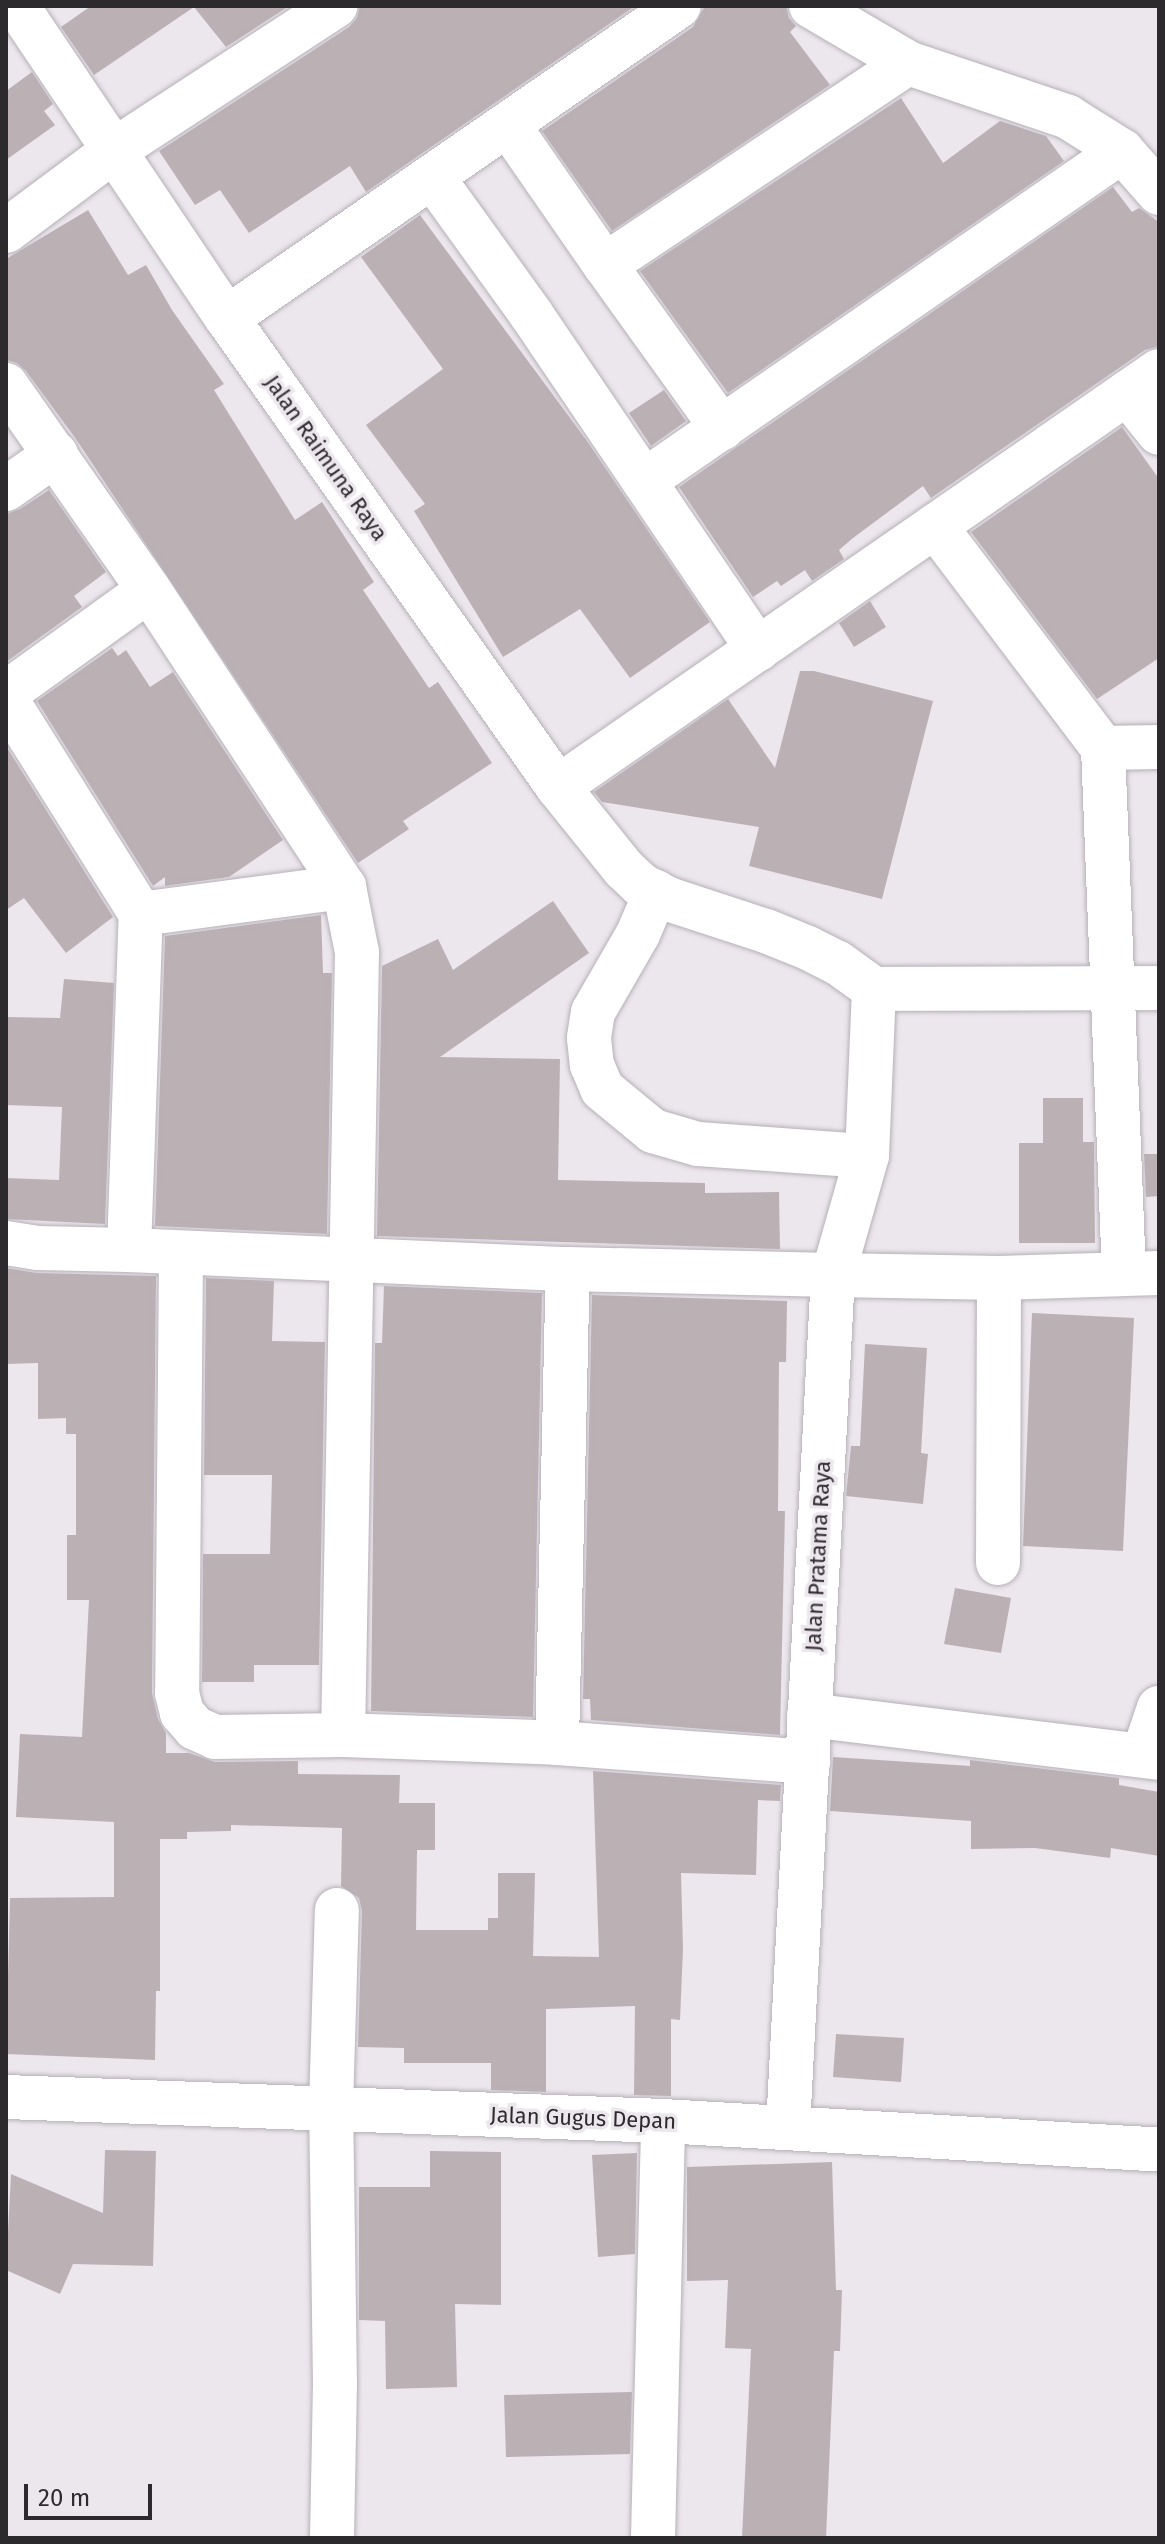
<!DOCTYPE html>
<style>
body{margin:0}
#map{position:relative;width:1165px;height:2544px;overflow:hidden;background:#ece6ed;font-family:"Fira Sans",sans-serif}
div>[style]{position:absolute}
[style*='--x']{left:calc(var(--x)*1px);top:calc(var(--y)*1px);width:calc(var(--w)*1px);rotate:calc(var(--a)*1deg)}
.building>*{inset:0;background:#bbb1b5}
.roads{filter:drop-shadow(0 0 2px #b6b0b7) drop-shadow(0 0 2px #b6b0b7)}
.minor>*{height:44px;margin:-22px;padding:0 22px;transform-origin:22px;border-radius:22px;background:#fff}
span{translate:-50% -50%;white-space:nowrap;text-align:center;line-height:1.15;-webkit-text-stroke:7px #ece6ed;paint-order:stroke}
.street-label{font-size:22px;color:#2d2a2d}
.frame{position:absolute;inset:0;border:8px solid #2d2a2d;pointer-events:none}
.scale{position:absolute;left:24px;top:2484px;width:128px;height:36px;box-sizing:border-box;border:4px solid #2d2a2d;border-top:0;padding-left:10px;font-size:24px;line-height:28px;white-space:nowrap;color:#2d2a2d;-webkit-text-stroke:6px #ece6ed;paint-order:stroke}
</style>
<div id="map">
<div class="building">
<i style="clip-path:polygon(91px 6px,289px 6px,226px 47px,194px 7px,94px 75px,61px 27px)"></i>
<i style="clip-path:polygon(360px 6px,635px 6px,366px 192px,350px 166px,249px 233px,220px 190px,195px 205px,159px 151px,349px 27px,357px 18px)"></i>
<i style="clip-path:polygon(705px 6px,786px 6px,789px 18px,796px 26px,790px 32px,830px 85px,612px 231px,542px 131px,693px 27px)"></i>
<i style="clip-path:polygon(32px 72px,53px 104px,44px 111px,55px 125px,6px 160px,6px 91px)"></i>
<i style="clip-path:polygon(901px 98px,943px 163px,1000px 121px,1046px 136px,1064px 161px,728px 393px,640px 271px)"></i>
<i style="clip-path:polygon(1113px 187px,1132px 212px,1139px 208px,1159px 222px,1159px 346px,1145px 350px,931px 498px,923px 486px,853px 538px,839px 550px,844px 559px,812px 581px,805px 570px,781px 586px,777px 581px,753px 597px,679px 487px)"></i>
<i style="clip-path:polygon(88px 210px,128px 275px,146px 265px,172px 310px,224px 384px,214px 390px,295px 520px,322px 502px,374px 582px,363px 590px,429px 688px,438px 682px,492px 763px,403px 821px,409px 829px,358px 863px,76px 439px,26px 371px,17px 363px,6px 360px,6px 259px)"></i>
<i style="clip-path:polygon(420px 215px,587px 441px,710px 622px,630px 678px,580px 609px,503px 657px,414px 511px,425px 504px,366px 425px,443px 369px,361px 257px)"></i>
<i style="clip-path:polygon(664px 390px,686px 421px,651px 446px,629px 413px)"></i>
<i style="clip-path:polygon(1122px 427px,1159px 479px,1159px 658px,1097px 699px,971px 532px)"></i>
<i style="clip-path:polygon(49px 490px,106px 572px,74px 596px,82px 607px,6px 662px,6px 514px,20px 509px)"></i>
<i style="clip-path:polygon(870px 601px,886px 627px,854px 647px,839px 623px)"></i>
<i style="clip-path:polygon(112px 648px,118px 656px,126px 650px,150px 687px,173px 672px,283px 840px,229px 877px,165px 886px,165px 877px,153px 886px,37px 701px)"></i>
<i style="clip-path:polygon(800px 671px,814px 671px,933px 701px,882px 899px,749px 866px,759px 827px,602px 802px,594px 792px,728px 699px,775px 768px)"></i>
<i style="clip-path:polygon(6px 746px,113px 917px,66px 953px,24px 898px,6px 910px)"></i>
<i style="clip-path:polygon(553px 901px,589px 953px,440px 1057px,560px 1059px,558px 1180px,705px 1183px,705px 1193px,779px 1192px,780px 1249px,377px 1236px,382px 966px,438px 939px,453px 970px)"></i>
<i style="clip-path:polygon(321px 915px,323px 973px,332px 973px,327px 1234px,155px 1226px,165px 936px)"></i>
<i style="clip-path:polygon(64px 979px,114px 983px,105px 1224px,6px 1219px,6px 1178px,59px 1180px,62px 1107px,6px 1105px,6px 1017px,60px 1018px)"></i>
<i style="clip-path:polygon(1043px 1098px,1083px 1098px,1083px 1142px,1094px 1142px,1095px 1243px,1019px 1243px,1019px 1143px,1043px 1143px)"></i>
<i style="clip-path:polygon(1144px 1154px,1159px 1154px,1159px 1196px,1146px 1197px)"></i>
<i style="clip-path:polygon(6px 1268px,37px 1273px,156px 1276px,152px 1693px,158px 1719px,166px 1733px,166px 1753px,189px 1753px,215px 1762px,298px 1761px,298px 1774px,400px 1775px,399px 1803px,435px 1803px,435px 1850px,417px 1850px,416px 1930px,488px 1930px,488px 1918px,498px 1918px,498px 1873px,535px 1873px,533px 1956px,599px 1957px,593px 1771px,781px 1785px,780px 1801px,758px 1800px,756px 1875px,681px 1873px,683px 1949px,680px 2020px,671px 2019px,671px 2096px,634px 2095px,635px 2006px,546px 2009px,546px 2092px,491px 2090px,491px 2063px,404px 2063px,404px 2048px,358px 2047px,362px 1911px,359px 1898px,341px 1886px,342px 1828px,231px 1825px,231px 1831px,187px 1832px,187px 1839px,160px 1839px,160px 1991px,156px 1991px,155px 2060px,6px 2054px,10px 1898px,114px 1897px,114px 1822px,16px 1817px,20px 1734px,82px 1737px,89px 1600px,67px 1600px,67px 1535px,76px 1535px,76px 1434px,66px 1434px,66px 1418px,38px 1419px,38px 1363px,6px 1364px)"></i>
<i style="clip-path:polygon(206px 1278px,274px 1281px,272px 1341px,325px 1342px,319px 1665px,254px 1665px,254px 1682px,202px 1682px,203px 1554px,270px 1554px,272px 1475px,204px 1475px)"></i>
<i style="clip-path:polygon(384px 1286px,542px 1293px,533px 1717px,371px 1711px,375px 1343px,382px 1343px)"></i>
<i style="clip-path:polygon(592px 1295px,787px 1301px,786px 1362px,779px 1362px,778px 1511px,785px 1511px,780px 1735px,591px 1720px,590px 1699px,583px 1699px)"></i>
<i style="clip-path:polygon(1032px 1313px,1134px 1318px,1123px 1551px,1023px 1546px)"></i>
<i style="clip-path:polygon(865px 1344px,927px 1348px,921px 1453px,928px 1454px,923px 1504px,846px 1496px,851px 1446px,860px 1446px)"></i>
<i style="clip-path:polygon(955px 1588px,1011px 1598px,1001px 1653px,944px 1644px)"></i>
<i style="clip-path:polygon(833px 1757px,970px 1766px,970px 1760px,1119px 1778px,1119px 1785px,1159px 1792px,1159px 1856px,1111px 1848px,1110px 1858px,1035px 1848px,971px 1849px,971px 1821px,830px 1811px)"></i>
<i style="clip-path:polygon(836px 2034px,904px 2038px,901px 2082px,833px 2077px)"></i>
<i style="clip-path:polygon(105px 2150px,156px 2151px,153px 2266px,73px 2264px,60px 2294px,6px 2270px,11px 2174px,103px 2213px)"></i>
<i style="clip-path:polygon(430px 2151px,501px 2152px,501px 2305px,455px 2304px,457px 2387px,386px 2389px,385px 2321px,359px 2320px,359px 2187px,430px 2187px)"></i>
<i style="clip-path:polygon(637px 2153px,635px 2254px,598px 2257px,592px 2155px)"></i>
<i style="clip-path:polygon(832px 2162px,836px 2290px,842px 2290px,840px 2351px,834px 2351px,826px 2538px,742px 2538px,751px 2349px,725px 2348px,728px 2280px,687px 2281px,687px 2167px)"></i>
<i style="clip-path:polygon(632px 2392px,630px 2454px,506px 2457px,504px 2395px)"></i>
</div>
<div class="roads">
<div class="minor">
<i style="--x:17;--y:6;--w:376;--a:56.1"></i>
<i style="--x:227;--y:318;--w:574;--a:54.79"></i>
<i style="--x:558;--y:787;--w:105;--a:51.2"></i>
<i style="--x:624;--y:869;--w:23;--a:43"></i>
<i style="--x:641;--y:885;--w:34;--a:27"></i>
<i style="--x:671;--y:900;--w:100;--a:18.1"></i>
<i style="--x:766;--y:931;--w:45;--a:22"></i>
<i style="--x:808;--y:948;--w:34;--a:27"></i>
<i style="--x:838;--y:963;--w:44;--a:35.8"></i>
<i style="--x:811;--y:6;--w:113;--a:30.4"></i>
<i style="--x:508;--y:125;--w:170;--a:55.3"></i>
<i style="--x:605;--y:265;--w:364;--a:-33.7"></i>
<i style="--x:908;--y:63;--w:169;--a:18.6"></i>
<i style="--x:1068;--y:117;--w:64;--a:32.2"></i>
<i style="--x:1122;--y:151;--w:56;--a:48.6"></i>
<i style="--x:433;--y:178;--w:168;--a:54.2"></i>
<i style="--x:531;--y:314;--w:405;--a:55.9"></i>
<i style="--x:6;--y:231;--w:137;--a:-36.7"></i>
<i style="--x:116;--y:149;--w:262;--a:-33.1"></i>
<i style="--x:605;--y:265;--w:201;--a:54.3"></i>
<i style="--x:227;--y:318;--w:549;--a:-34.62"></i>
<i style="--x:6;--y:385;--w:250;--a:55.1"></i>
<i style="--x:149;--y:590;--w:355;--a:56.7"></i>
<i style="--x:344;--y:887;--w:66;--a:78.7"></i>
<i style="--x:357;--y:952;--w:783;--a:91.02"></i>
<i style="--x:1127;--y:393;--w:51;--a:51.3"></i>
<i style="--x:644;--y:481;--w:581;--a:-34.62"></i>
<i style="--x:6;--y:489;--w:61;--a:-35"></i>
<i style="--x:935;--y:526;--w:278;--a:52.9"></i>
<i style="--x:1103;--y:748;--w:526;--a:87.71"></i>
<i style="--x:6;--y:693;--w:176;--a:-35.8"></i>
<i style="--x:6;--y:699;--w:254;--a:57.9"></i>
<i style="--x:1103;--y:748;--w:56;--a:-1"></i>
<i style="--x:558;--y:787;--w:731;--a:-34.69"></i>
<i style="--x:656;--y:892;--w:46;--a:113.2"></i>
<i style="--x:638;--y:934;--w:90;--a:120"></i>
<i style="--x:593;--y:1012;--w:26;--a:99"></i>
<i style="--x:589;--y:1038;--w:27;--a:84"></i>
<i style="--x:592;--y:1065;--w:26;--a:67"></i>
<i style="--x:602;--y:1089;--w:66;--a:39.5"></i>
<i style="--x:653;--y:1131;--w:47;--a:16.1"></i>
<i style="--x:698;--y:1144;--w:169;--a:4.1"></i>
<i style="--x:874;--y:989;--w:285;--a:-0.2"></i>
<i style="--x:6;--y:1243;--w:32;--a:9"></i>
<i style="--x:38;--y:1248;--w:91;--a:1.3"></i>
<i style="--x:129;--y:1250;--w:336;--a:-88"></i>
<i style="--x:141;--y:914;--w:205;--a:-7.6"></i>
<i style="--x:129;--y:1250;--w:439;--a:2.5"></i>
<i style="--x:568;--y:1269;--w:265;--a:1.3"></i>
<i style="--x:833;--y:1275;--w:166;--a:1"></i>
<i style="--x:999;--y:1278;--w:160;--a:-1.8"></i>
<i style="--x:181;--y:1254;--w:439;--a:90.5"></i>
<i style="--x:177;--y:1693;--w:21;--a:76"></i>
<i style="--x:182;--y:1713;--w:20;--a:49"></i>
<i style="--x:195;--y:1728;--w:22;--a:24"></i>
<i style="--x:215;--y:1737;--w:128;--a:-0.9"></i>
<i style="--x:343;--y:1735;--w:214;--a:2.1"></i>
<i style="--x:557;--y:1743;--w:252;--a:4.3"></i>
<i style="--x:998;--y:1563;--w:285;--a:-89.8"></i>
<i style="--x:809;--y:1715;--w:353;--a:7"></i>
<i style="--x:557;--y:1743;--w:474;--a:-88.7"></i>
<i style="--x:1143;--y:1755;--w:50;--a:-71.2"></i>
<i style="--x:6;--y:2097;--w:657;--a:2.09"></i>
<i style="--x:663;--y:2121;--w:497;--a:3.3"></i>
<i style="--x:788;--y:2127;--w:853;--a:-86.98"></i>
<i style="--x:833;--y:1275;--w:124;--a:-74.1"></i>
<i style="--x:867;--y:1156;--w:167;--a:-87.6"></i>
<i style="--x:332;--y:2538;--w:153;--a:-88.9"></i>
<i style="--x:335;--y:2385;--w:277;--a:-90.8"></i>
<i style="--x:331;--y:2108;--w:198;--a:-88.3"></i>
<i style="--x:653;--y:2538;--w:417;--a:-88.6"></i>
</div>
</div>
<div class="street-label">
<span style="left:326px;top:458px;rotate:55deg">Jalan Raimuna Raya</span>
<span style="left:818px;top:1556px;rotate:-87deg">Jalan Pratama Raya</span>
<span style="left:583px;top:2118px;rotate:2deg">Jalan Gugus Depan</span>
</div>
<div class="frame"></div>
<div class="scale">20 m</div>
</div>
